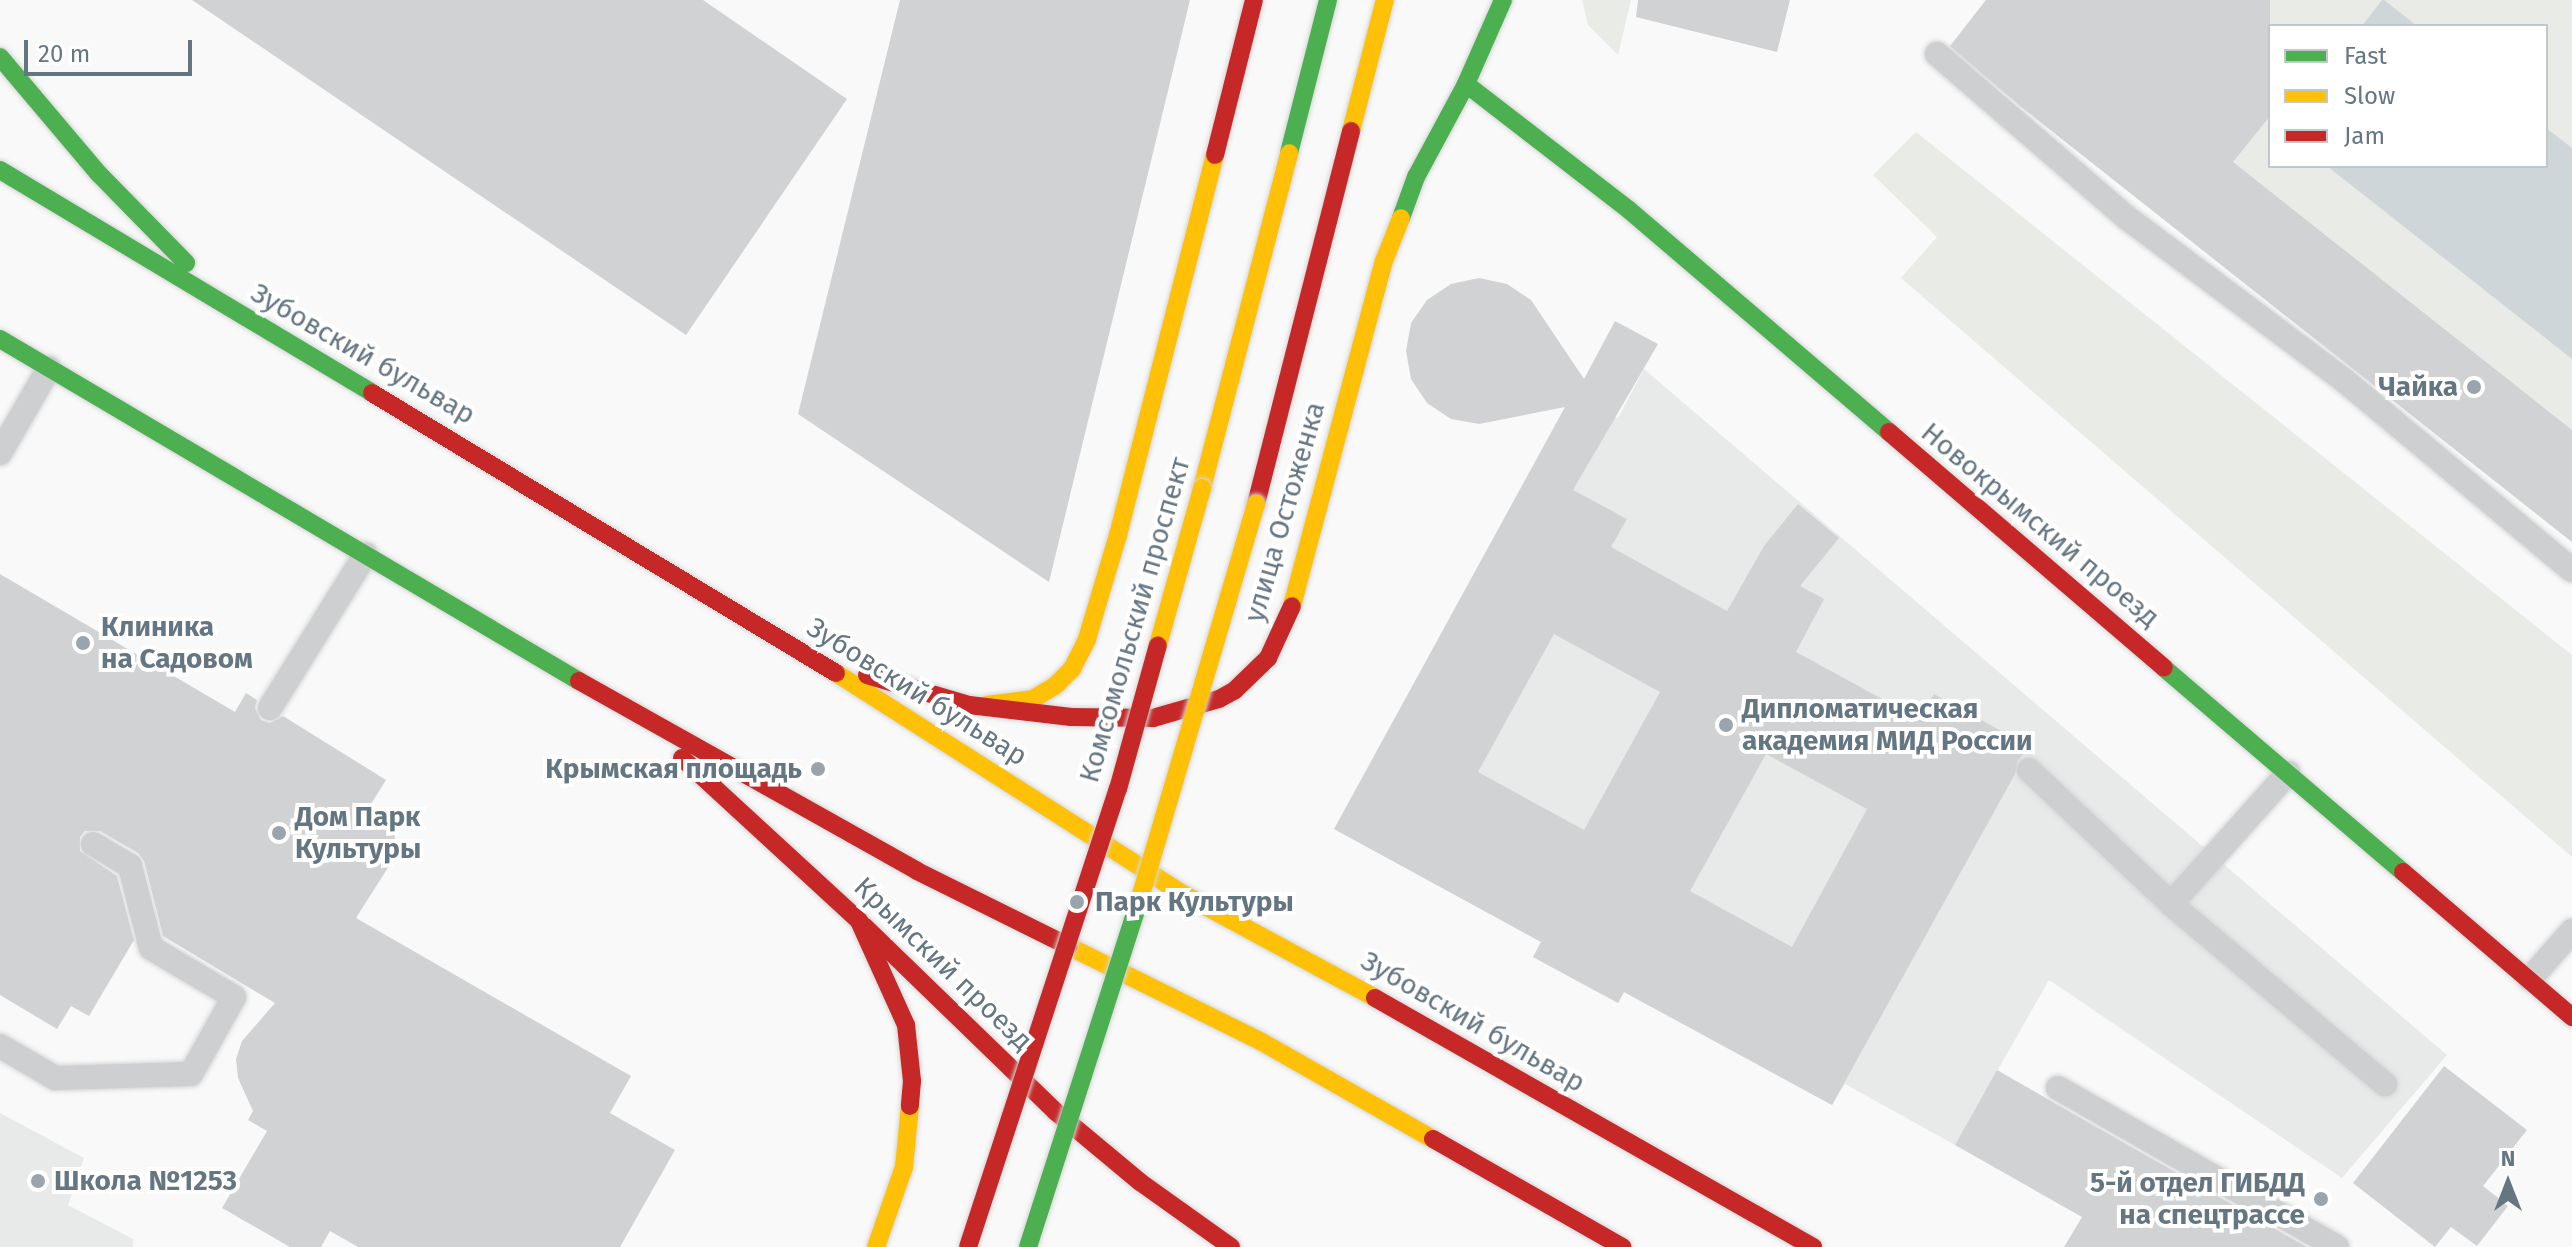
<!DOCTYPE html>
<meta charset="utf-8">
<style>
body{margin:0}
#map{position:relative;width:2572px;height:1247px;overflow:hidden;background:#f9f9f9;font-family:"Fira Sans",sans-serif}
div>[style]{position:absolute}
[style*='--x']{left:calc(var(--x)*1px);top:calc(var(--y)*1px);width:calc(var(--w)*1px);rotate:calc(var(--a)*1deg)}
.built>*{inset:0;background:#e8e9e9}
.green>*{inset:0;background:#e8ebe6}
.water>*{inset:0;background:#ced6d9}
.building>*{inset:0;background:#d0d2d3}
.roads{filter:drop-shadow(0 0 2px #d5d6d7) drop-shadow(0 0 2px #d5d6d7)}
.lane>*{height:24px;margin:-12px;padding:0 12px;transform-origin:12px;border-radius:12px;background:#cecfd0}
.fast>*{height:18px;margin:-9px;padding:0 9px;transform-origin:9px;border-radius:9px;background:#4caf50}
.slow>*{height:18px;margin:-9px;padding:0 9px;transform-origin:9px;border-radius:9px;background:#ffc107}
.jam>*{height:18px;margin:-9px;padding:0 9px;transform-origin:9px;border-radius:9px;background:#c62828}
.bridges{filter:drop-shadow(0 0 2px #d5d6d7) drop-shadow(0 0 2px #d5d6d7)}
.fast-bridge>*{height:18px;margin:-9px;padding:0 9px;transform-origin:9px;border-radius:9px;background:#4caf50}
.slow-bridge>*{height:18px;margin:-9px;padding:0 9px;transform-origin:9px;border-radius:9px;background:#ffc107}
.jam-bridge>*{height:18px;margin:-9px;padding:0 9px;transform-origin:9px;border-radius:9px;background:#c62828}
.dots>*{width:22px;height:22px;translate:-50% -50%;box-sizing:border-box;border:4px solid #fff;border-radius:50%}
span{translate:-50% -50%;white-space:nowrap;text-align:center;line-height:1.15;-webkit-text-stroke:8px #fff;paint-order:stroke}
.street-label{font-size:28px;color:#657683}
.poi-label{font-size:28px;color:#657683;font-weight:700}
.right{translate:-100% -50%;text-align:right}
.left{translate:0 -50%;text-align:left}
.legend{position:absolute;left:2268px;top:24px;width:280px;height:144px;box-sizing:border-box;background:#fff;border:2px solid #c1c8cd;margin:0;padding:10px 14px;list-style:none;font-size:24px;color:#657683}
.legend li{display:flex;align-items:center;gap:16px;height:40px}
.legend b{width:40px;border:2px solid #c1c8cd}
.north{position:absolute;left:2468px;top:1143px;width:80px;height:80px;-webkit-text-stroke:6px #fff;paint-order:stroke;rotate:0deg;font-size:22px;font-weight:700;line-height:32px;text-align:center;color:#657683}
.north::after{content:'';display:block;margin:auto;width:28px;height:36px;background:#657683;clip-path:polygon(50% 0,100% 100%,50% 72%,0 100%)}
.scale{position:absolute;left:24px;top:40px;width:168px;height:36px;box-sizing:border-box;border:4px solid #657683;border-top:0;padding-left:10px;font-size:24px;line-height:28px;white-space:nowrap;color:#657683;-webkit-text-stroke:6px #fff;paint-order:stroke}
</style>
<div id="map">
<div class="built">
<i style="clip-path:polygon(1644px 369px,2447px 1055px,2342px 1178px,2049px 980px,1955px 1145px,1845px 1084px,1832px 1105px,1624px 992px,1618px 1003px,1533px 957px,1541px 942px,1334px 829px,1613px 417px,1618px 418px)"></i>
<i style="clip-path:polygon(0 1113px,84px 1158px,68px 1205px,133px 1239px,133px 1247px,0 1247px)"></i>
</div>
<div class="green">
<i style="clip-path:polygon(1631px 0,1618px 55px,1588px 25px,1582px 0)"></i>
<i style="clip-path:polygon(evenodd,1986px 0,2572px 0,2572px 542px,1948px 49px,1986px 0,2270px 26px,2546px 26px,2546px 166px,2270px 166px,2270px 26px)"></i>
<i style="clip-path:polygon(1916px 132px,2572px 655px,2572px 857px,1901px 278px,1937px 237px,1873px 175px)"></i>
</div>
<div class="water">
<i style="clip-path:polygon(2382px 0,2384px 0,2417px 26px,2362px 26px)"></i>
<i style="clip-path:polygon(2546px 128px,2572px 148px,2572px 359px,2327px 166px,2546px 166px)"></i>
</div>
<div class="building">
<i style="clip-path:polygon(192px 0,703px 0,847px 99px,686px 335px)"></i>
<i style="clip-path:polygon(900px 0,1190px 0,1049px 582px,798px 414px)"></i>
<i style="clip-path:polygon(1638px 0,1790px 0,1777px 52px,1636px 17px)"></i>
<i style="clip-path:polygon(1986px 0,2270px 0,2270px 116px,2233px 162px,2572px 430px,2572px 542px,2020px 106px,1950px 46px)"></i>
<i style="clip-path:polygon(evenodd,1479px 278px,1507px 284px,1531px 300px,1584px 379px,1615px 321px,1658px 344px,1573px 490px,1627px 519px,1611px 547px,1727px 611px,1764px 546px,1798px 504px,1839px 538px,1800px 586px,1824px 599px,1796px 652px,1919px 719px,1934px 694px,2030px 747px,2018px 760px,2015px 774px,1832px 1105px,1624px 992px,1618px 1003px,1533px 957px,1541px 942px,1334px 829px,1565px 407px,1479px 424px,1451px 419px,1427px 403px,1411px 379px,1406px 351px,1411px 323px,1427px 300px,1451px 284px,1479px 278px,1554px 634px,1660px 692px,1584px 830px,1478px 772px,1554px 634px,1479px 278px,1766px 754px,1867px 809px,1792px 947px,1690px 891px,1766px 754px)"></i>
<i style="clip-path:polygon(0 574px,235px 712px,246px 693px,257px 700px,255px 708px,261px 720px,270px 723px,283px 716px,386px 780px,366px 812px,395px 829px,394px 858px,356px 918px,631px 1076px,610px 1113px,675px 1150px,620px 1247px,358px 1247px,330px 1231px,321px 1247px,290px 1247px,222px 1208px,267px 1131px,248px 1120px,253px 1111px,238px 1078px,236px 1059px,242px 1041px,275px 1003px,163px 936px,144px 861px,138px 853px,100px 831px,85px 831px,80px 837px,80px 851px,117px 876px,134px 940px,89px 1016px,71px 1006px,57px 1029px,0 995px)"></i>
<i style="clip-path:polygon(2444px 1066px,2527px 1130px,2483px 1186px,2508px 1206px,2477px 1246px,2451px 1227px,2435px 1247px,2353px 1183px)"></i>
<i style="clip-path:polygon(1997px 1070px,2051px 1101px,2307px 1247px,2064px 1247px,2082px 1217px,1955px 1145px)"></i>
</div>
<div class="roads">
<div class="lane">
<i style="--x:1937;--y:54;--w:250;--a:40.8"></i>
<i style="--x:2126;--y:217;--w:274;--a:36.8"></i>
<i style="--x:2345;--y:381;--w:295;--a:39.8"></i>
<i style="--x:0;--y:453;--w:98;--a:-60"></i>
<i style="--x:270;--y:708;--w:181;--a:-58.1"></i>
<i style="--x:2029;--y:770;--w:195;--a:43.3"></i>
<i style="--x:2171;--y:904;--w:280;--a:40.1"></i>
<i style="--x:2171;--y:904;--w:176;--a:-48.2"></i>
<i style="--x:2530;--y:979;--w:64;--a:-48.8"></i>
<i style="--x:0;--y:1046;--w:64;--a:30.2"></i>
<i style="--x:55;--y:1078;--w:136;--a:-1.7"></i>
<i style="--x:191;--y:1074;--w:88;--a:-60.8"></i>
<i style="--x:234;--y:997;--w:96;--a:-149.4"></i>
<i style="--x:151;--y:948;--w:85;--a:-104.4"></i>
<i style="--x:130;--y:866;--w:43;--a:-149.3"></i>
<i style="--x:2058;--y:1088;--w:321;--a:29.7"></i>
</div>
<div class="fast">
<i style="--x:0;--y:57;--w:152;--a:49.8"></i>
<i style="--x:98;--y:173;--w:126;--a:45.6"></i>
<i style="--x:1466;--y:84;--w:206;--a:37.7"></i>
<i style="--x:1629;--y:210;--w:342;--a:40.5"></i>
<i style="--x:1289;--y:153;--w:158;--a:-75.7"></i>
<i style="--x:0;--y:170;--w:434;--a:30.9"></i>
<i style="--x:1401;--y:218;--w:44;--a:-69.9"></i>
<i style="--x:1416;--y:177;--w:106;--a:-61.7"></i>
<i style="--x:1466;--y:84;--w:92;--a:-66.2"></i>
<i style="--x:0;--y:339;--w:672;--a:30.57"></i>
<i style="--x:2164;--y:668;--w:314;--a:40.5"></i>
</div>
<div class="slow">
<i style="--x:1351;--y:131;--w:135;--a:-75.5"></i>
<i style="--x:1202;--y:488;--w:346;--a:-75.4"></i>
<i style="--x:1292;--y:606;--w:357;--a:-75.1"></i>
<i style="--x:1384;--y:261;--w:46;--a:-68.4"></i>
<i style="--x:836;--y:673;--w:411;--a:32.5"></i>
<i style="--x:1183;--y:894;--w:218;--a:28.4"></i>
<i style="--x:987;--y:705;--w:46;--a:-7.4"></i>
<i style="--x:1033;--y:699;--w:27;--a:-31"></i>
<i style="--x:1056;--y:685;--w:23;--a:-45"></i>
<i style="--x:1072;--y:669;--w:34;--a:-63"></i>
<i style="--x:1087;--y:639;--w:109;--a:-73.4"></i>
<i style="--x:1118;--y:535;--w:392;--a:-75.7"></i>
<i style="--x:1068;--y:946;--w:216;--a:26.3"></i>
<i style="--x:1262;--y:1042;--w:197;--a:29.6"></i>
<i style="--x:876;--y:1247;--w:85;--a:-70.7"></i>
<i style="--x:904;--y:1167;--w:61;--a:-84.4"></i>
</div>
<div class="jam">
<i style="--x:1215;--y:155;--w:160;--a:-75.9"></i>
<i style="--x:372;--y:393;--w:542;--a:31.11"></i>
<i style="--x:1889;--y:432;--w:362;--a:40.6"></i>
<i style="--x:1256;--y:504;--w:385;--a:-75.7"></i>
<i style="--x:867;--y:675;--w:106;--a:16.4"></i>
<i style="--x:969;--y:705;--w:103;--a:6.7"></i>
<i style="--x:1071;--y:717;--w:82;--a:0.7"></i>
<i style="--x:1153;--y:718;--w:69;--a:-16.1"></i>
<i style="--x:1219;--y:699;--w:18;--a:-29"></i>
<i style="--x:1235;--y:690;--w:46;--a:-44.1"></i>
<i style="--x:1268;--y:658;--w:57;--a:-65.2"></i>
<i style="--x:579;--y:681;--w:388;--a:29.3"></i>
<i style="--x:917;--y:871;--w:169;--a:26.4"></i>
<i style="--x:682;--y:758;--w:241;--a:42.6"></i>
<i style="--x:859;--y:921;--w:114;--a:65.7"></i>
<i style="--x:906;--y:1025;--w:56;--a:83.9"></i>
<i style="--x:912;--y:1081;--w:25;--a:95"></i>
<i style="--x:2403;--y:872;--w:223;--a:40.6"></i>
<i style="--x:864;--y:926;--w:267;--a:44.1"></i>
<i style="--x:1056;--y:1112;--w:109;--a:39.8"></i>
<i style="--x:1140;--y:1182;--w:112;--a:35.5"></i>
<i style="--x:1375;--y:998;--w:504;--a:29.62"></i>
<i style="--x:1433;--y:1139;--w:218;--a:29.7"></i>
</div>
</div>
<div class="bridges">
<div class="fast-bridge">
<i style="--x:1028;--y:1247;--w:359;--a:-72.2"></i>
</div>
<div class="slow-bridge">
<i style="--x:1158;--y:645;--w:163;--a:-74.3"></i>
<i style="--x:1138;--y:905;--w:418;--a:-73.6"></i>
</div>
<div class="jam-bridge">
<i style="--x:968;--y:1247;--w:482;--a:-71.9"></i>
<i style="--x:1118;--y:789;--w:149;--a:-74.5"></i>
</div>
</div>
<div class="dots">
<i style="left:2474px;top:387px;background:#99a4ac"></i>
<i style="left:83px;top:643px;background:#99a4ac"></i>
<i style="left:1726px;top:725px;background:#99a4ac"></i>
<i style="left:818px;top:769px;background:#99a4ac"></i>
<i style="left:279px;top:833px;background:#99a4ac"></i>
<i style="left:1077px;top:902px;background:#99a4ac"></i>
<i style="left:38px;top:1181px;background:#99a4ac"></i>
<i style="left:2321px;top:1199px;background:#99a4ac"></i>
</div>
<div class="street-label">
<span style="left:363px;top:354px;rotate:30deg">Зубовский бульвар</span>
<span style="left:1285px;top:512px;rotate:-74deg">улица Остоженка</span>
<span style="left:2040px;top:525px;rotate:40deg">Новокрымский проезд</span>
<span style="left:1135px;top:620px;rotate:-74deg">Комсомольский проспект</span>
<span style="left:917px;top:692px;rotate:32deg">Зубовский бульвар</span>
<span style="left:943px;top:964px;rotate:44deg">Крымский проезд</span>
<span style="left:1473px;top:1022px;rotate:30deg">Зубовский бульвар</span>
</div>
<div class="poi-label">
<span class="right" style="left:2458px;top:387px">Чайка</span>
<span class="left" style="left:101px;top:643px">Клиника<br>на Садовом</span>
<span class="left" style="left:1742px;top:725px">Дипломатическая<br>академия МИД России</span>
<span class="right" style="left:802px;top:769px">Крымская площадь</span>
<span class="left" style="left:295px;top:833px">Дом Парк<br>Культуры</span>
<span class="left" style="left:1095px;top:902px">Парк Культуры</span>
<span class="left" style="left:54px;top:1181px">Школа №1253</span>
<span class="right" style="left:2305px;top:1199px">5-й отдел ГИБДД<br>на спецтрассе</span>
</div>
<ul class="legend">
<li><b style="height:10px;background:#4caf50"></b>Fast</li>
<li><b style="height:10px;background:#ffc107"></b>Slow</li>
<li><b style="height:10px;background:#c62828"></b>Jam</li>
</ul>
<div class="north">N</div>
<div class="scale">20 m</div>
</div>
